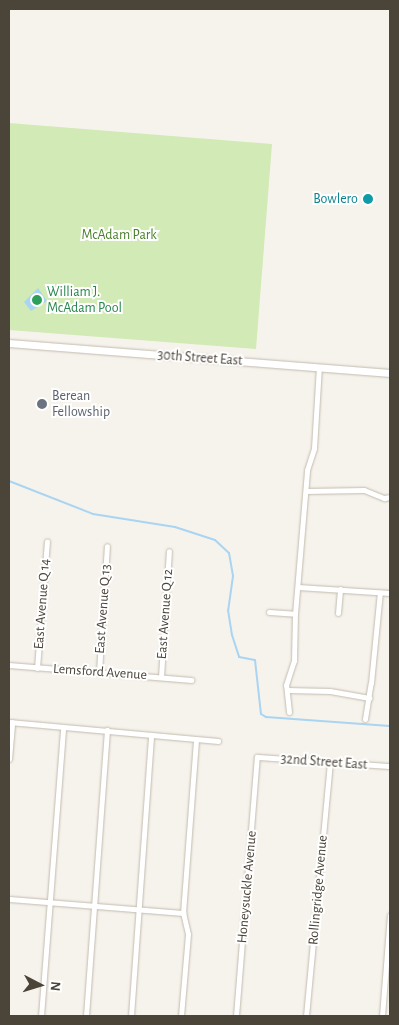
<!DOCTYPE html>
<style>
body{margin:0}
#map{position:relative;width:399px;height:1025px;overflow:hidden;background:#f6f3ec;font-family:"Alegreya Sans",sans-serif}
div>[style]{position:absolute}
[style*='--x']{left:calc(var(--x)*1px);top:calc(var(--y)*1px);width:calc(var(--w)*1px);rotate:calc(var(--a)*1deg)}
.green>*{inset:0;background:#d2eab5}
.water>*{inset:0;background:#a9d4f2}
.stream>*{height:2px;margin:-1px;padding:0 1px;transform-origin:1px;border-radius:1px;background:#a9d4f2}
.roads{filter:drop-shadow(0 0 1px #c2bbae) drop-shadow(0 0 1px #c2bbae)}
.minor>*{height:5px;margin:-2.5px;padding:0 2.5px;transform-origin:2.5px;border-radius:2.5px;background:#fff}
.tertiary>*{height:7px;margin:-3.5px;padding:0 3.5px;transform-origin:3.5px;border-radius:3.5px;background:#fff}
.dots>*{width:14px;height:14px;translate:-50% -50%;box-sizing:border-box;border:2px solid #fff;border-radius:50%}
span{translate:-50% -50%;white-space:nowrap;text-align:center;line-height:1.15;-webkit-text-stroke:4px #fff;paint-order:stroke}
.culture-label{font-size:14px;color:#0d838f}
.right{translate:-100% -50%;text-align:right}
.park-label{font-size:14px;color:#4a7f2a}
.leisure-label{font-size:14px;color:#27864d}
.left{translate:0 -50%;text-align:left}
.street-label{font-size:14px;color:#4b4439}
.worship-label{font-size:14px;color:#5b616d}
.frame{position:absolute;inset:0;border:10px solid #4b4439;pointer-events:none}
.north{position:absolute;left:15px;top:960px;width:50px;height:50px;-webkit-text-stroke:4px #fff;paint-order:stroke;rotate:95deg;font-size:14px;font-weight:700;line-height:20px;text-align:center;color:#4b4439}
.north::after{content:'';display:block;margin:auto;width:18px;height:22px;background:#4b4439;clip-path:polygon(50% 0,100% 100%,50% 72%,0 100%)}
</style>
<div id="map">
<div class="green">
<i style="clip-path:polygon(9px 123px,272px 144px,256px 349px,9px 330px)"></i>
</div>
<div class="water">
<i style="clip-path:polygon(38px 288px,47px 301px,31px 311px,24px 302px)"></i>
</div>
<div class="stream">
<i style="--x:9;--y:481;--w:90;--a:21.4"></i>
<i style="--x:93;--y:514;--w:83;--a:9"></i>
<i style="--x:175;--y:527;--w:42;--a:18"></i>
<i style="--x:215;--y:540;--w:19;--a:43"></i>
<i style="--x:229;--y:553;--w:23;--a:80"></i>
<i style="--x:233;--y:576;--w:34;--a:98"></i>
<i style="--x:228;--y:610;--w:25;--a:81"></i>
<i style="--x:232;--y:635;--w:23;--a:72"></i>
<i style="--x:239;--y:657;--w:16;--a:11"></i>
<i style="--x:255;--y:660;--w:54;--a:83.7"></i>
<i style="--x:261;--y:714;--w:6;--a:31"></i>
<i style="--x:266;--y:717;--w:124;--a:4.2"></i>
</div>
<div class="roads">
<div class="minor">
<i style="--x:306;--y:491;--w:58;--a:-1"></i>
<i style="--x:364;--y:490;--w:22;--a:22"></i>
<i style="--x:384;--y:498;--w:6;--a:-9"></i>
<i style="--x:298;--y:587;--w:92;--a:3.7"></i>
<i style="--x:269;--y:612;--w:26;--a:4"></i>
<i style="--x:338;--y:613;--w:24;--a:-85"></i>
<i style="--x:9;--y:665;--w:183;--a:4.7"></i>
<i style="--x:37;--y:668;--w:127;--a:-85.5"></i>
<i style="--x:99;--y:672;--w:126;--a:-86.4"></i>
<i style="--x:161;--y:677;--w:126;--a:-86.4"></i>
<i style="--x:287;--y:690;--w:43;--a:1.3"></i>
<i style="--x:330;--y:691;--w:40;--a:10"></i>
<i style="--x:289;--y:712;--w:27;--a:-96"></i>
<i style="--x:286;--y:685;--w:25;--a:-72"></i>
<i style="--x:294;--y:661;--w:47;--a:-88.8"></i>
<i style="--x:295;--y:614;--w:144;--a:-85.2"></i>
<i style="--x:307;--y:470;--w:23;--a:-72"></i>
<i style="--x:314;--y:448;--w:81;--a:-86.5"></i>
<i style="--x:365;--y:719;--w:36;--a:-81"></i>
<i style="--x:371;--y:683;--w:91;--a:-84.4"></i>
<i style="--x:9;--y:722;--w:210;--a:5.2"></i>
<i style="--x:9;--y:759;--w:37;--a:-85"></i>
<i style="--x:9;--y:899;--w:175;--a:4.6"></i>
<i style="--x:41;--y:1016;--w:289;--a:-85.6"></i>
<i style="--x:86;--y:1016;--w:287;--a:-85.8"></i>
<i style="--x:131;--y:1016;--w:282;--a:-85.9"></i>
<i style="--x:181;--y:1016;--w:82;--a:-85.1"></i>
<i style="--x:188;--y:934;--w:22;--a:-103"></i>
<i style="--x:183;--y:913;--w:174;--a:-85.7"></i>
<i style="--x:236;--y:1016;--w:260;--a:-85.4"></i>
<i style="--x:257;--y:757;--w:133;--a:3.9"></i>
<i style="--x:306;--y:1016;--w:254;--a:-84.6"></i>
<i style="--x:382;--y:1016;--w:101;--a:-85.5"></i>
</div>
<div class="tertiary">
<i style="--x:9;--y:343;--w:382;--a:4.5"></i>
</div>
</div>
<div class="dots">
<i style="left:368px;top:199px;background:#0f9aa8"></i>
<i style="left:37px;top:300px;background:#2e9e5b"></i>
<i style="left:42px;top:404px;background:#6b7280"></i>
</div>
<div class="culture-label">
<span class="right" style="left:358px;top:199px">Bowlero</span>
</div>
<div class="park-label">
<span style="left:119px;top:235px">McAdam Park</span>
</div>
<div class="leisure-label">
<span class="left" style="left:47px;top:300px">William J.<br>McAdam Pool</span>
</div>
<div class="street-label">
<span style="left:200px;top:358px;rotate:4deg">30th Street East</span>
<span style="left:42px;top:604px;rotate:-86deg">East Avenue Q 14</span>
<span style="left:103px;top:609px;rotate:-86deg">East Avenue Q 13</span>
<span style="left:165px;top:614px;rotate:-86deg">East Avenue Q 12</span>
<span style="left:100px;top:672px;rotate:4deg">Lemsford Avenue</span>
<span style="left:324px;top:762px;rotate:4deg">32nd Street East</span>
<span style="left:247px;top:887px;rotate:-85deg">Honeysuckle Avenue</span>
<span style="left:318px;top:890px;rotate:-85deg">Rollingridge Avenue</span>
</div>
<div class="worship-label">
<span class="left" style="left:52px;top:404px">Berean<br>Fellowship</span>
</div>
<div class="frame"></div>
<div class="north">N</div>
</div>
